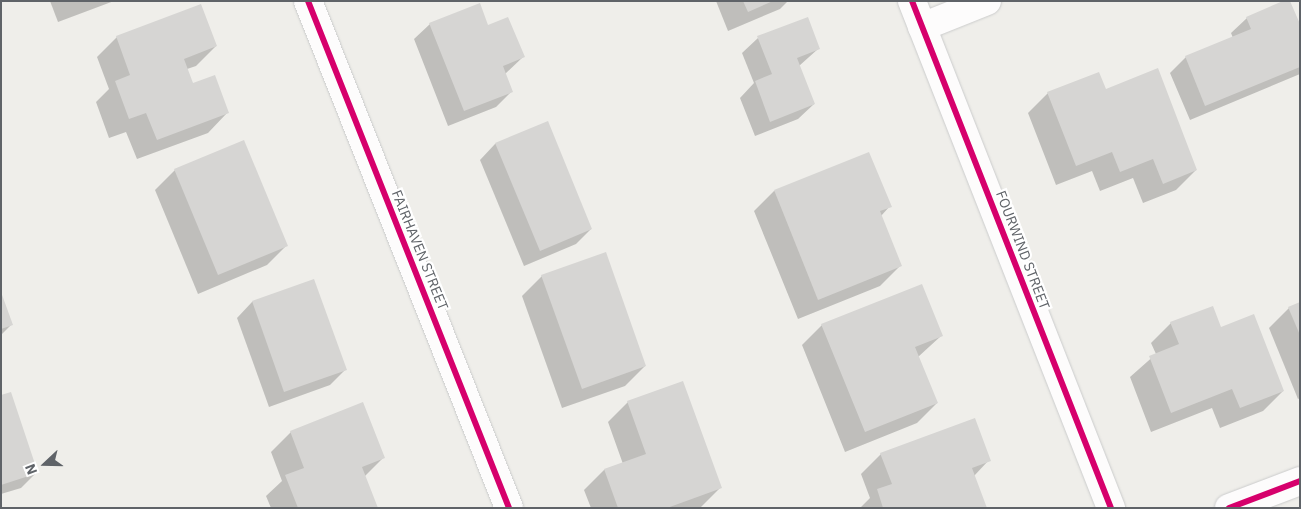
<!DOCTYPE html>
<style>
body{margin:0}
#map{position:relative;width:1301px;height:509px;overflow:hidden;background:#efeeea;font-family:"IBM Plex Sans",sans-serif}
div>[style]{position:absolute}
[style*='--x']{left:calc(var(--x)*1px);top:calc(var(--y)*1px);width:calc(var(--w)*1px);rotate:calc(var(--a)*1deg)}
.shadow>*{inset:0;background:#0003}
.building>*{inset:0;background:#d6d5d3}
.roads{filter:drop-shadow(0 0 1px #cbcccc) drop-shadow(0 0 1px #cbcccc)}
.minor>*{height:28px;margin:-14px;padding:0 14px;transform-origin:14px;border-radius:14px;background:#fdfcfc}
.cycleway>*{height:6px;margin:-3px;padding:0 3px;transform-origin:3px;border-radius:3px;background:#d6006c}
span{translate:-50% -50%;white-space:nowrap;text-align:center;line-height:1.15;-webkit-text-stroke:4.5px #fff;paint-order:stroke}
.street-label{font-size:14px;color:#5f6368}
.frame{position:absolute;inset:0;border:2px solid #5f6368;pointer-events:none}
.north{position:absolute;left:20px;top:439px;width:50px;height:50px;-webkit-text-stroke:4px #fff;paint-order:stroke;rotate:249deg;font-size:14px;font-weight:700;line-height:20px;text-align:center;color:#5f6368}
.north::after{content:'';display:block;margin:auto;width:18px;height:22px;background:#5f6368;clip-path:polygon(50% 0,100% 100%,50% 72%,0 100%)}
</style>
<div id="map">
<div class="shadow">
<i style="clip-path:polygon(50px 1px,114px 1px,58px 22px)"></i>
<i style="clip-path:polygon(716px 1px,788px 1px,780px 9px,728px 31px)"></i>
<i style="clip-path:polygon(1247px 18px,1300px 27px,1300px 74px,1190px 120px,1170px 73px,1186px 57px,1233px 38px,1231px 33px)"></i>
<i style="clip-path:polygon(430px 24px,523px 57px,505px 74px,512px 91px,496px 107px,448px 126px,414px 39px)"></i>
<i style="clip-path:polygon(117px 37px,216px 46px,196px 66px,187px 69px,193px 85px,227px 113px,208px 133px,137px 159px,126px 132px,109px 138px,96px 102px,109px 89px,97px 57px)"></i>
<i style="clip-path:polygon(758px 38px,818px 49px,799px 66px,814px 104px,798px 119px,755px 136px,740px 98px,754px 83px,742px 53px)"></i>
<i style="clip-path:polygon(1105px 91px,1196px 170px,1176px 190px,1143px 203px,1133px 178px,1100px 191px,1092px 171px,1056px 185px,1028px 113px,1048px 93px)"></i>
<i style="clip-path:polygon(547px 123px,591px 229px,576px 244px,524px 266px,480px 160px,495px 144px)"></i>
<i style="clip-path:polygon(175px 170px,287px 245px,267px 265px,198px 294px,155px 190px)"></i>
<i style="clip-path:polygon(774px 191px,890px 206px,881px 216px,900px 266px,880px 286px,798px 319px,754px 211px)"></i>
<i style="clip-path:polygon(542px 276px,645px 366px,625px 386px,562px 408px,522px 296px)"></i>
<i style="clip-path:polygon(313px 281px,345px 370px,330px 385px,269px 407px,237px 318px,252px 302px)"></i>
<i style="clip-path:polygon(1px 295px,11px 325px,1px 335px)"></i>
<i style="clip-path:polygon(1300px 304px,1300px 398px,1298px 399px,1269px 328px,1289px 308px)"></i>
<i style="clip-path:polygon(1171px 323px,1220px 328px,1283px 391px,1263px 411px,1220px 428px,1212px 408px,1151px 432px,1130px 377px,1156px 354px,1151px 343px)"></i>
<i style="clip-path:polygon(822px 325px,941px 336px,918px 357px,937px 403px,917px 423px,845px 452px,802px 345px)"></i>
<i style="clip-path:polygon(1px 396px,37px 472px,21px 488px,1px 494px)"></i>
<i style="clip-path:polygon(628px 402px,720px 488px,700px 508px,591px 508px,584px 490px,604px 470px,623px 464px,608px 422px)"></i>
<i style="clip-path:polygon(291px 432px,384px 457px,364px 477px,377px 508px,271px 508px,266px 496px,282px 481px,271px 452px)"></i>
<i style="clip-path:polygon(881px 454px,989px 460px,974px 476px,985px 508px,860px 508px,870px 498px,861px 474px)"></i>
</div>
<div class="building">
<i style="clip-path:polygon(743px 1px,773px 1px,748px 12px)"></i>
<i style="clip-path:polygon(1283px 1px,1290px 1px,1300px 24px,1300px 67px,1205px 106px,1185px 56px,1251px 29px,1246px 17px)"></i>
<i style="clip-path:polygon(480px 3px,488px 25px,508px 17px,525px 57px,503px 66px,513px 92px,464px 111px,429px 23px)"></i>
<i style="clip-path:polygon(201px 4px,217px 46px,184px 59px,193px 83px,215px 75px,229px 113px,157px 140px,146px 113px,129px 119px,115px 81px,130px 75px,116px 36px)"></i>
<i style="clip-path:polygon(808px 17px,820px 49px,797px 58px,815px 104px,770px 122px,755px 81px,772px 74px,757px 36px)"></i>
<i style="clip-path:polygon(1158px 68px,1197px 170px,1163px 184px,1153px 159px,1120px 172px,1112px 152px,1076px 166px,1047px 92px,1099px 72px,1106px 89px)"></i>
<i style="clip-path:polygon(548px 121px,592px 229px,540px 251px,495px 143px)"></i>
<i style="clip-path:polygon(244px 140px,288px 246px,218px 275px,174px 169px)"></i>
<i style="clip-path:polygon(869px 152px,892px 207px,880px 211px,902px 266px,818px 300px,774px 190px)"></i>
<i style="clip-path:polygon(606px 252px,646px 366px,582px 389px,541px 275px)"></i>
<i style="clip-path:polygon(314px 279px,347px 370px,284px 392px,252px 301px)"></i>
<i style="clip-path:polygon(922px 284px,943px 336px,915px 347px,938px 403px,865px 432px,821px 324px)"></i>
<i style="clip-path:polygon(1px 292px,13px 325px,1px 329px)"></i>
<i style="clip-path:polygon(1300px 302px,1300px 335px,1288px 307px)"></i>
<i style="clip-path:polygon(1213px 306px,1221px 327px,1254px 314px,1284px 391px,1240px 408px,1232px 389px,1171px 413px,1149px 356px,1179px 344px,1170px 322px)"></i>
<i style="clip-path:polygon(683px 381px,722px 488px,667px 508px,618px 508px,604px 469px,646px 454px,627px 401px)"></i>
<i style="clip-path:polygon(11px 392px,38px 473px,1px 485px,1px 395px)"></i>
<i style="clip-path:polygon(363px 402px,385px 458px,362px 467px,378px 508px,298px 508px,285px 475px,304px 468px,290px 431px)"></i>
<i style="clip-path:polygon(975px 418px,991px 461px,972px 468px,987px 508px,883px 508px,877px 489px,892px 484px,880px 453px)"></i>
</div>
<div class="roads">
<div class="minor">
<i style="--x:308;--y:1;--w:545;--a:68.37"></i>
<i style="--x:912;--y:1;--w:545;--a:68.57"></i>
<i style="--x:922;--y:27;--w:70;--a:-21.8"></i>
<i style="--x:1229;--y:508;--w:76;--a:-20.8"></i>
</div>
</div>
<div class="cycleway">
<i style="--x:308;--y:1;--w:545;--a:68.37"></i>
<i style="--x:912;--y:1;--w:545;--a:68.57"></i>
<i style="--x:1229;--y:508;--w:76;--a:-20.8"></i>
</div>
<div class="street-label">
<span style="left:420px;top:250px;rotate:68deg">FAIRHAVEN STREET</span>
<span style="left:1023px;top:250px;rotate:69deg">FOURWIND STREET</span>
</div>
<div class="frame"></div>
<div class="north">N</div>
</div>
